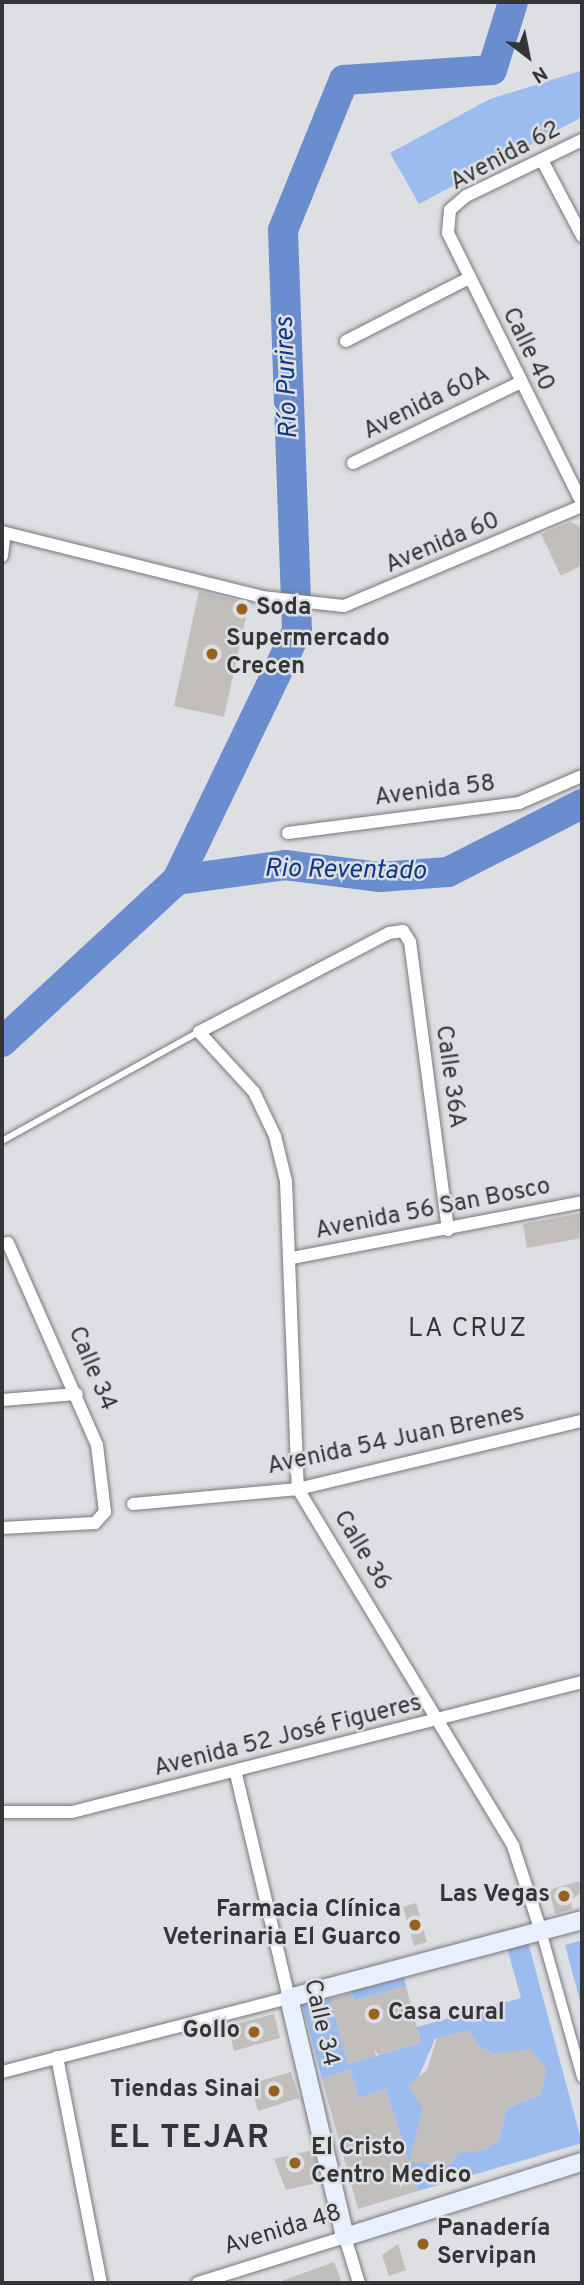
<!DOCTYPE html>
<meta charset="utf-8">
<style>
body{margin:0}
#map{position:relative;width:584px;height:2285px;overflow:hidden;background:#dddfe3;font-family:Overpass,sans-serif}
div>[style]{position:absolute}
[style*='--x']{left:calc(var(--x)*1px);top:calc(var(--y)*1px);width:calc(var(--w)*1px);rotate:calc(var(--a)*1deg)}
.green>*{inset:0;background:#9cbbef}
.river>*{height:30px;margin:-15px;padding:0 15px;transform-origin:15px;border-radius:15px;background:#698dce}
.building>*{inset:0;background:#c1bebb}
.roads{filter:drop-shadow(0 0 2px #77787c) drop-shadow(0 0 2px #77787c)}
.service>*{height:6px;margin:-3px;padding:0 3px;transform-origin:3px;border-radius:3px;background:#fff}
.pedestrian>*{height:10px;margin:-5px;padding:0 5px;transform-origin:5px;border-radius:5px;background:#fff}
.minor>*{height:12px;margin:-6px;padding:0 6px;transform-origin:6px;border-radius:6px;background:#fff}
.secondary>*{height:18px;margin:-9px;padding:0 9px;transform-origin:9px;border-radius:9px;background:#e8f0fe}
.dots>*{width:19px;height:19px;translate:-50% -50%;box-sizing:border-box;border:4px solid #dddfe3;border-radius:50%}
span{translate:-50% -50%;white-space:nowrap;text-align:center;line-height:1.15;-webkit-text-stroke:5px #dddfe3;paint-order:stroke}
.street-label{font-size:24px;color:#343536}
.poi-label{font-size:24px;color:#343536;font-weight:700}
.left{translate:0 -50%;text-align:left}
.right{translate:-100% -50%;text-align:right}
.water-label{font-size:26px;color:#0f3884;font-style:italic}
.neighbourhood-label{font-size:26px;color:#343536;letter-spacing:2px}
.district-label{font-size:32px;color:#343536;font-weight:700;letter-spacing:2px}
.frame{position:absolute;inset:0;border:4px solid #343536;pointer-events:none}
.north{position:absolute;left:493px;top:21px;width:70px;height:70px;-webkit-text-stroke:5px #dddfe3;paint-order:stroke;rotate:148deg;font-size:19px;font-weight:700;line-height:28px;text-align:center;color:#343536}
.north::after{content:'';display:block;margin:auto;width:24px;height:32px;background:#343536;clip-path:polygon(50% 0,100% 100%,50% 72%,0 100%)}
</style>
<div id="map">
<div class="green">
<i style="clip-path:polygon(582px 61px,582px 117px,419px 204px,390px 153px,490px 99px,580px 71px)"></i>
<i style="clip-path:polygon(582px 1940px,582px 2008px,565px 1945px)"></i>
<i style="clip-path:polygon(evenodd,528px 1942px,582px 2143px,418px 2191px,386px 2089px,359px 2098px,350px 2069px,322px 2079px,302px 2003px,330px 1997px,348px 2064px,421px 2043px,417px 2027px,521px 1998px,507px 1948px,528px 1942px,469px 2030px,479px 2047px,494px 2054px,531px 2050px,546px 2070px,541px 2094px,506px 2109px,499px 2141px,482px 2151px,462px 2148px,449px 2165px,428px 2164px,414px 2145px,423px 2109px,418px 2078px,435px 2039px,469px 2030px)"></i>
<i style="clip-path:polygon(404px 1978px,406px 1986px,354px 2001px,351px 1991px)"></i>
</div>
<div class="river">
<i style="--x:177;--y:880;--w:109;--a:-7.9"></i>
<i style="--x:285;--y:865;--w:96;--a:7.2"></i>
<i style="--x:380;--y:877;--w:68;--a:-4.2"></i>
<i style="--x:448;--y:872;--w:150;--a:-26.9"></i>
<i style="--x:2;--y:1042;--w:238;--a:-42.8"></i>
<i style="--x:177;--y:880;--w:276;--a:-64.3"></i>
<i style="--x:297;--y:631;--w:401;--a:-92"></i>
<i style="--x:283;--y:230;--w:162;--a:-67.9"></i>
<i style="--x:344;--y:80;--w:148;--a:-3.9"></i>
<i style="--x:492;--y:70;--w:71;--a:-72.8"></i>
</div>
<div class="building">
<i style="clip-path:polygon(570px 522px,582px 527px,582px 565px,561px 576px,541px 534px)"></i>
<i style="clip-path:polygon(199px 591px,249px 603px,224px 717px,174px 706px)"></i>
<i style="clip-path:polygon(582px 1213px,582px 1238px,527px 1248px,523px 1224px)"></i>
<i style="clip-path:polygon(579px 1881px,582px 1892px,571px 1900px,572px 1909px,555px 1914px,549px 1890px)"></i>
<i style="clip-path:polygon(416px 1903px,427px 1942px,414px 1946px,403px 1907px)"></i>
<i style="clip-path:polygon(406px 1986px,421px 2043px,379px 2055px,374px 2050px,376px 2056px,348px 2064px,330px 1999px,351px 1993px,354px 2001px)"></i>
<i style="clip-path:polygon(274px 2014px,280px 2038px,234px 2051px,228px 2026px)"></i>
<i style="clip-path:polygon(469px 2030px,479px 2047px,494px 2054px,531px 2049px,546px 2069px,541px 2094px,506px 2109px,499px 2141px,482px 2151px,458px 2153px,449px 2165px,409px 2162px,418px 2191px,358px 2209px,322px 2079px,350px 2069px,359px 2098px,386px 2089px,409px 2162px,423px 2109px,408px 2085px,427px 2070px,437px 2038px)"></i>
<i style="clip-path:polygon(291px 2072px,299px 2098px,258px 2111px,250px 2084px)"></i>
<i style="clip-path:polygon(313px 2150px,320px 2182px,286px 2190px,274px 2159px)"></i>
<i style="clip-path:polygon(398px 2244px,406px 2270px,389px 2276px,382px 2255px)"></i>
<i style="clip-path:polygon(334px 2262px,342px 2283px,279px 2283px,279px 2282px)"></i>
</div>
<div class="roads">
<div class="service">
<i style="--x:2;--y:1141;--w:225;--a:-29"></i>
</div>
<div class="pedestrian">
<i style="--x:541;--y:1931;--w:152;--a:74.3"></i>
</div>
<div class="minor">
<i style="--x:582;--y:140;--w:129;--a:154.2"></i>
<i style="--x:466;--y:196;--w:21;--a:139"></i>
<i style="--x:450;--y:210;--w:23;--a:95"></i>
<i style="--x:448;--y:233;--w:301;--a:63.6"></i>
<i style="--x:543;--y:162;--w:84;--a:62.2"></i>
<i style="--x:346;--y:341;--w:138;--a:-27.1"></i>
<i style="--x:353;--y:463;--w:184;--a:-25.7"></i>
<i style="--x:2;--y:532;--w:268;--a:14"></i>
<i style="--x:262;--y:597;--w:82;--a:6.3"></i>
<i style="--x:344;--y:606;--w:258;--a:-22.8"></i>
<i style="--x:2;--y:556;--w:23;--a:-83"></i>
<i style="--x:288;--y:833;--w:233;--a:-7.4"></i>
<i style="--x:519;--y:803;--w:69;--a:-23.2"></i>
<i style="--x:448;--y:1230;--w:290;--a:-97.5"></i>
<i style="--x:410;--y:942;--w:13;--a:-122"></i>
<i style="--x:403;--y:931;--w:14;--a:172"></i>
<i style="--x:389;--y:933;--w:214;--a:152.5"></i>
<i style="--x:199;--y:1032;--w:81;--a:47.5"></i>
<i style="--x:254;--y:1092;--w:49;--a:64.5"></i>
<i style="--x:275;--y:1136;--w:46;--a:76.3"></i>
<i style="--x:286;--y:1181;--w:308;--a:87.8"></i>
<i style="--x:298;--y:1489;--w:417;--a:58.9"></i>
<i style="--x:513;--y:1846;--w:89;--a:71.8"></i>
<i style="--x:292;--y:1258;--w:295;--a:-10.9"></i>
<i style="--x:2;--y:1400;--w:75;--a:-4.6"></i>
<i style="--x:133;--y:1504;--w:166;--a:-5.2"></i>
<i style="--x:298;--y:1489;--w:292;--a:-13.5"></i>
<i style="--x:2;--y:1528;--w:93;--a:-3.1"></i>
<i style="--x:95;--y:1523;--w:15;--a:-48"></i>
<i style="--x:105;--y:1512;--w:67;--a:-96.8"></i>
<i style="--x:97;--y:1445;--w:221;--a:-113.8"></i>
<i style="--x:2;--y:1812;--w:70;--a:0"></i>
<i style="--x:72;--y:1812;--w:526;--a:-14.3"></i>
<i style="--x:57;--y:2057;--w:230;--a:79"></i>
<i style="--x:2;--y:2072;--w:296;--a:-14.5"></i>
<i style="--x:289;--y:1998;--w:231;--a:-103.3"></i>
<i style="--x:198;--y:2283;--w:154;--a:-17.4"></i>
<i style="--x:345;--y:2237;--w:48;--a:73.1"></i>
</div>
<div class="secondary">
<i style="--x:582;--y:1920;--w:303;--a:165.1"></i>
<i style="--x:289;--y:1998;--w:245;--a:76.8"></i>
<i style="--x:345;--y:2237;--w:249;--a:-17.6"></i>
</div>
</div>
<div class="dots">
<i style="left:242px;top:609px;background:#9a611d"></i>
<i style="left:212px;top:654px;background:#9a611d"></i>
<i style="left:564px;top:1896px;background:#9a611d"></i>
<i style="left:415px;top:1925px;background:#9a611d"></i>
<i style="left:374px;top:2014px;background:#9a611d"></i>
<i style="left:254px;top:2032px;background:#9a611d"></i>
<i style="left:274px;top:2091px;background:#9a611d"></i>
<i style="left:295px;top:2163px;background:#9a611d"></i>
<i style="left:423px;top:2244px;background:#9a611d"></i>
</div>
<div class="street-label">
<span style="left:506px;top:157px;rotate:-28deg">Avenida 62</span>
<span style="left:527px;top:350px;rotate:64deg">Calle 40</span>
<span style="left:427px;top:404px;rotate:-26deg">Avenida 60A</span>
<span style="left:443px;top:544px;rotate:-23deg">Avenida 60</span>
<span style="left:435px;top:792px;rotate:-7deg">Avenida 58</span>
<span style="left:449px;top:1077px;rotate:82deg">Calle 36A</span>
<span style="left:433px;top:1210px;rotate:-11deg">Avenida 56 San Bosco</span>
<span style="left:91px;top:1369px;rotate:67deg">Calle 34</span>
<span style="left:396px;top:1441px;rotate:-12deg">Avenida 54 Juan Brenes</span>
<span style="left:361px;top:1551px;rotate:59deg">Calle 36</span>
<span style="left:288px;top:1737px;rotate:-14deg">Avenida 52 José Figueres</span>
<span style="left:320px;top:2023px;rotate:77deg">Calle 34</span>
<span style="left:283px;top:2231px;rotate:-17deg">Avenida 48</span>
</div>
<div class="poi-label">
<span class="left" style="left:256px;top:609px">Soda</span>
<span class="left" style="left:226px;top:654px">Supermercado<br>Crecen</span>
<span class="right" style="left:550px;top:1896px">Las Vegas</span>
<span class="right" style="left:401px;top:1925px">Farmacia Clínica<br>Veterinaria El Guarco</span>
<span class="left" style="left:388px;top:2014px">Casa cural</span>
<span class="right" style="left:240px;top:2032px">Gollo</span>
<span class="right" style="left:260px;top:2091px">Tiendas Sinai</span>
<span class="left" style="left:311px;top:2163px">El Cristo<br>Centro Medico</span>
<span class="left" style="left:437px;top:2244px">Panadería<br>Servipan</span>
</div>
<div class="water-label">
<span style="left:288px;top:378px;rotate:-92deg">Río Purires</span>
<span style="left:345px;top:871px;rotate:1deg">Rio Reventado</span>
</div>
<div class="neighbourhood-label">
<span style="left:468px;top:1330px">LA CRUZ</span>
</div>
<div class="district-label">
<span style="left:190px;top:2139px">EL TEJAR</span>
</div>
<div class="frame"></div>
<div class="north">N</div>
</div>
